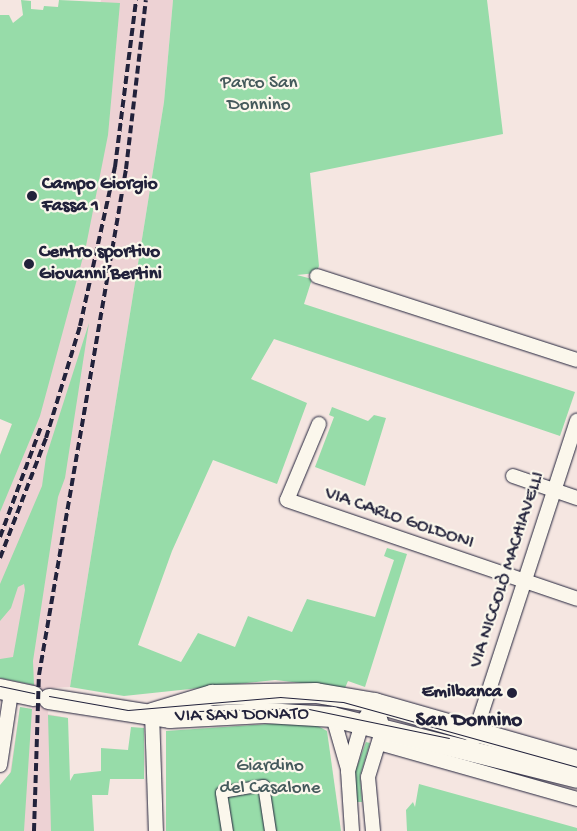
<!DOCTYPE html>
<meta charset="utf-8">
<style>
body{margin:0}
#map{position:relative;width:577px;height:831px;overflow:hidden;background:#f5e6e1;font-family:"Gochi Hand",sans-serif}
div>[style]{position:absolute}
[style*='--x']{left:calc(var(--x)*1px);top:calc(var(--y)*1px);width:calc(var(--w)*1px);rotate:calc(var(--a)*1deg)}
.built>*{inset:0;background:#edd2d4}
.green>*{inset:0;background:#97dca9}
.roads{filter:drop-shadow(0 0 1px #22223b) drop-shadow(0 0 1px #22223b)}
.pedestrian>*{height:11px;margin:-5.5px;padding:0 5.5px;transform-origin:5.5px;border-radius:5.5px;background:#fbf7ec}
.minor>*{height:14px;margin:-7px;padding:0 7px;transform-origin:7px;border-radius:7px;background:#fbf7ec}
.secondary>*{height:20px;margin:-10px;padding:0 10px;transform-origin:10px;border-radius:10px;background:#fbf7ec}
.tram>*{height:1px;margin:-0.5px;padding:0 0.5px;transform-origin:0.5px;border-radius:0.5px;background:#22223b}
.rail>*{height:4px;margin-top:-2px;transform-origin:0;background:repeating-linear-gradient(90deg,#22223b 0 8px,transparent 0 12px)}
.dots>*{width:14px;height:14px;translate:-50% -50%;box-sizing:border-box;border:2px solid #fbf7ec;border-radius:50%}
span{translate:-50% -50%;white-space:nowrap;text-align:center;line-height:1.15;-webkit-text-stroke:4.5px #fbf7ec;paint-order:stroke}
.park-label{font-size:19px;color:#455a5c}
.poi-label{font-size:19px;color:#22223b;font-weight:700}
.left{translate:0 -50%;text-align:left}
.right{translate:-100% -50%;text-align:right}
.street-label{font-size:19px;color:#22223b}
.quarter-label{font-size:21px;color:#22223b;font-weight:700}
</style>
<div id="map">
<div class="built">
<i style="clip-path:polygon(101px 0,173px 0,164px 102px,70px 687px,50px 688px,48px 714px,68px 718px,68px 831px,9px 831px,9px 778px,20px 707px,32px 709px,34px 685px,0 678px,0 455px,12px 424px)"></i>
</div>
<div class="green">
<i style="clip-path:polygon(21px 0,31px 1px,31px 9px,43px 10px,44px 6px,58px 7px,59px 0,120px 3px,108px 135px,86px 246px,40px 416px,0 512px,0 455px,12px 424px,0 419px,0 15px,9px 15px,13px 23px,23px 15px)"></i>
<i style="clip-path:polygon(173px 0,487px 0,503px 134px,310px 173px,319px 266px,316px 273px,297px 275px,312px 279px,304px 304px,575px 392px,560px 436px,274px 339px,251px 379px,307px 403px,277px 484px,213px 460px,172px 551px,138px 645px,181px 662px,198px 633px,235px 647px,248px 616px,292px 632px,307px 599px,375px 617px,394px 560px,384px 556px,387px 548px,407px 554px,365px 687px,348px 681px,345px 688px,275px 680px,124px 696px,70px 687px,164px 102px)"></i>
<i style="clip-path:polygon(89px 323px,65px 478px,58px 497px,33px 661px,34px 685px,0 678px,0 659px,13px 657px,25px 590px,24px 584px,18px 587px,11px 608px,0 621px,0 584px,42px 486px,46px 457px)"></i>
<i style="clip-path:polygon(332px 407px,368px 421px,374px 415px,386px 418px,365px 486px,315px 467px,334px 417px,329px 415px)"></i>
<i style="clip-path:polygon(20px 707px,32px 709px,24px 831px,0 831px,0 785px,11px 772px)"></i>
<i style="clip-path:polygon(48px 715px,68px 718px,70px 781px,74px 774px,101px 771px,101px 748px,128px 750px,131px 727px,144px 728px,144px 779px,110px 779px,108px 795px,92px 795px,94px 831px,51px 831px)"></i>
<i style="clip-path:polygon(281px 723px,316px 725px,327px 731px,341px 831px,166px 831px,166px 731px)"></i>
<i style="clip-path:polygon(366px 742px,370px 743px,360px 776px,362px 802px,357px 802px,355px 772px)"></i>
<i style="clip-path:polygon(419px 784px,577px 828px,577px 831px,407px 831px,406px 810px,413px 802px,415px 807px)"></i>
</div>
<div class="roads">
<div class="pedestrian">
<i style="--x:227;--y:831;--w:39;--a:-99"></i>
<i style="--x:221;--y:792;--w:43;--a:-9.5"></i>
<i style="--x:263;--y:785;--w:47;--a:81.3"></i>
</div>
<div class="minor">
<i style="--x:317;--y:276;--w:273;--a:17.9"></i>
<i style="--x:319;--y:424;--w:82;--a:112.8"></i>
<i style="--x:287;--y:500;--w:306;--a:18.8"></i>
<i style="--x:513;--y:476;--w:68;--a:19"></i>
<i style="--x:152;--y:713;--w:118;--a:88.1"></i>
<i style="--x:333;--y:717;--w:54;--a:73.9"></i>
<i style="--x:473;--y:739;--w:335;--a:-71.9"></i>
<i style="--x:379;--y:743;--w:206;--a:15.8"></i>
<i style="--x:0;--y:765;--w:74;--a:-81.4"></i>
<i style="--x:352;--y:831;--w:60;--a:-93.8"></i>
<i style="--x:348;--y:771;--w:50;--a:-73.7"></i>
<i style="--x:362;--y:723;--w:24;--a:-57"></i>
<i style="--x:373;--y:831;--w:54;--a:-95.3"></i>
<i style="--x:368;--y:777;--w:51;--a:-73"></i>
<i style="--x:383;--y:728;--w:26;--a:-108"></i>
</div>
<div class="secondary">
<i style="--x:0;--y:689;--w:34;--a:12"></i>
<i style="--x:49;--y:699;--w:122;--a:8.9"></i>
<i style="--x:170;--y:718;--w:95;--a:-3"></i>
<i style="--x:265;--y:713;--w:68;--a:3.4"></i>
<i style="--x:333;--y:717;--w:252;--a:14"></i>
<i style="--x:152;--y:713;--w:63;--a:-16.7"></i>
<i style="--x:212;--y:695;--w:104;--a:-1.1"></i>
<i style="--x:316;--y:693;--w:60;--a:9.6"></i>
<i style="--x:375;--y:703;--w:210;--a:16"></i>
</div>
</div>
<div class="tram">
<i style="--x:0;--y:686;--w:35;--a:12"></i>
<i style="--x:49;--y:696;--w:80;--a:10"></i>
<i style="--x:128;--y:710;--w:153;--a:-4.9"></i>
<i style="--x:280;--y:697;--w:63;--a:4.5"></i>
<i style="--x:343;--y:702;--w:243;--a:15.5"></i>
<i style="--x:198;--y:711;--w:106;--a:-1.6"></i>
<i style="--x:304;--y:708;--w:148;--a:11.7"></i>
</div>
<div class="rail">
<i style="--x:0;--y:537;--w:117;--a:-69.6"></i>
<i style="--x:0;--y:558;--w:129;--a:-69"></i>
<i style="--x:46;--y:438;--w:117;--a:-73.1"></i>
<i style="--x:80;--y:326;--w:163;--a:-77.6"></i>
<i style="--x:115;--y:167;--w:168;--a:-82.8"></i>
<i style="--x:34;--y:831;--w:156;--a:-88.2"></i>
<i style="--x:39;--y:675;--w:513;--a:-80.24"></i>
<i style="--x:126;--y:169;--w:170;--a:-83.3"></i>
</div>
<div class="dots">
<i style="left:32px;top:196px;background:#22223b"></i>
<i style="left:29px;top:264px;background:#22223b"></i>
<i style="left:512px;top:693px;background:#22223b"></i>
</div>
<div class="park-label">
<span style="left:259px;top:95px">Parco San<br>Donnino</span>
<span style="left:270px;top:778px">Giardino<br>del Casalone</span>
</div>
<div class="poi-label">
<span class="left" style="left:42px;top:196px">Campo Giorgio<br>Fassa 1</span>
<span class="left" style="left:39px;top:264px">Centro sportivo<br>Giovanni Bertini</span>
<span class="right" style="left:502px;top:693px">Emilbanca</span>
</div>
<div class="street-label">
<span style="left:399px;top:519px;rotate:19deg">VIA CARLO GOLDONI</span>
<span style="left:508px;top:570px;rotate:-72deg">VIA NICCOLÒ MACHIAVELLI</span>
<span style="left:242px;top:716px;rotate:-1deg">VIA SAN DONATO</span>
</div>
<div class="quarter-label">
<span style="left:469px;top:722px">San Donnino</span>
</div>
</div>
